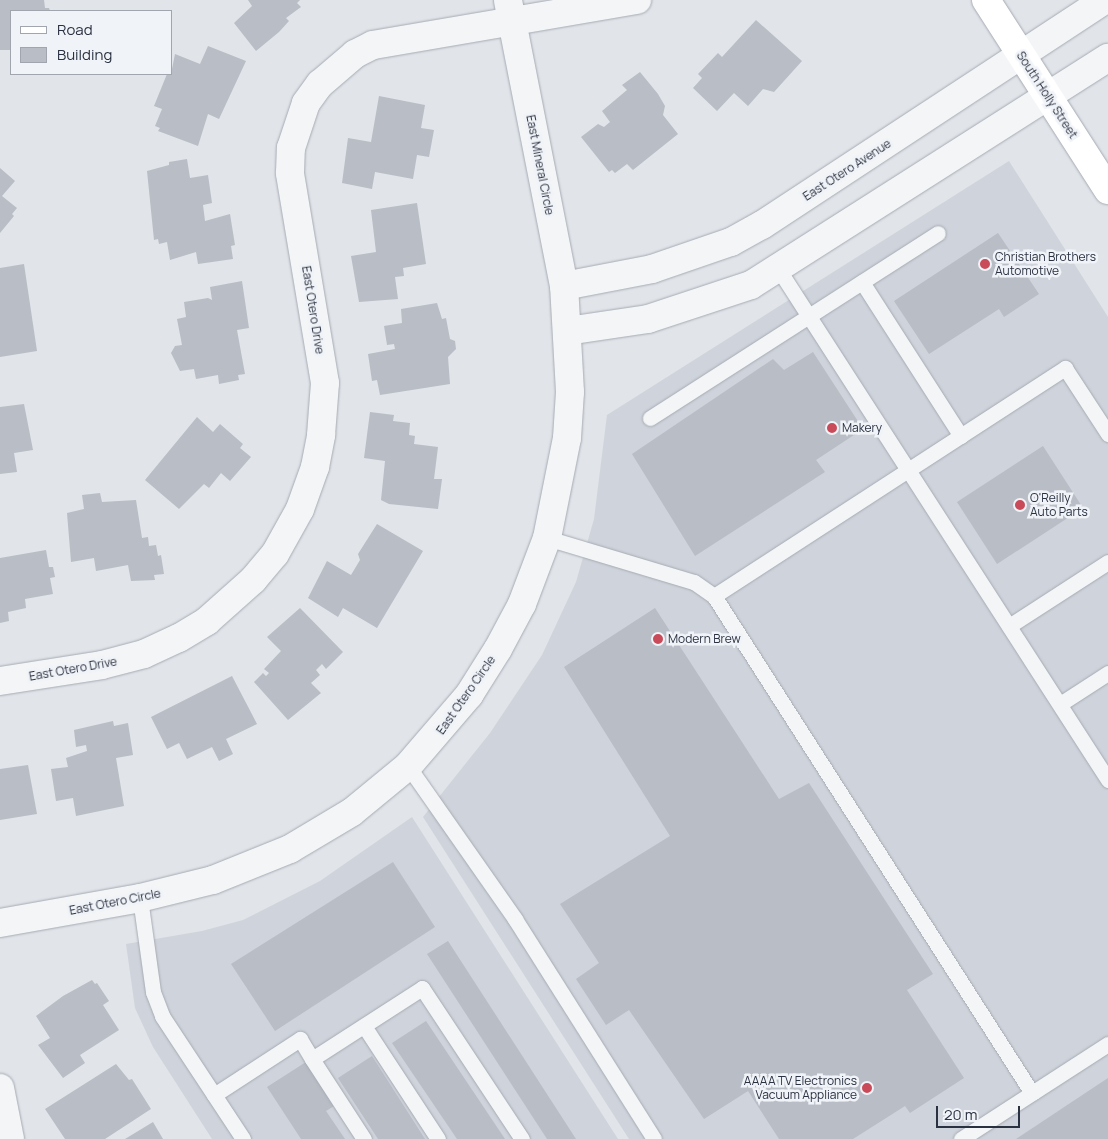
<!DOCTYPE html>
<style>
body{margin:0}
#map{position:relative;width:1108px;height:1139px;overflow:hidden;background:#e1e4e9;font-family:Manrope,sans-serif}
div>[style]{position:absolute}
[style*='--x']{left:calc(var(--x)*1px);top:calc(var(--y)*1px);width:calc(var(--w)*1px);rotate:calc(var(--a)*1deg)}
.built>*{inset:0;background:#cfd3db}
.building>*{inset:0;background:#b8bdc6}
.roads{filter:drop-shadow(0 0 1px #a6abb3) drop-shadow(0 0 1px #a6abb3)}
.service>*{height:15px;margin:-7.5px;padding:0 7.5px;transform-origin:7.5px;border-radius:7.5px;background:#f3f5f7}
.minor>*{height:28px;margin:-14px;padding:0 14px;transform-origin:14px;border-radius:14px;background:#f3f5f7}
.secondary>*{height:28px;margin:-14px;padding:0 14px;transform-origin:14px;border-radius:14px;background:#fff}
.dots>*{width:14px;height:14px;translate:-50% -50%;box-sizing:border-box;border:2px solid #f0f3f7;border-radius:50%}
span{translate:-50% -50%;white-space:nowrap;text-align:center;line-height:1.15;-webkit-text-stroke:5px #f0f3f7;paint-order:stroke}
.street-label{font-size:12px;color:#2a3140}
.poi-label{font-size:12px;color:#2a3140}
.left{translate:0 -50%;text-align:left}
.right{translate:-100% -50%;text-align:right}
.legend{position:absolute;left:10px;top:10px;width:162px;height:65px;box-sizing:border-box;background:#f0f3f7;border:1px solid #a1a5ae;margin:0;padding:6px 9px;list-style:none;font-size:15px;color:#2a3140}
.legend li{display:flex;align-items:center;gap:10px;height:25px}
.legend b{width:25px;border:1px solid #a1a5ae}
.scale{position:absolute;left:936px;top:1106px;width:84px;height:22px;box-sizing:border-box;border:2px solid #2a3140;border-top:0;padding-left:6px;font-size:15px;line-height:18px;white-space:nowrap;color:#2a3140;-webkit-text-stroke:4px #f0f3f7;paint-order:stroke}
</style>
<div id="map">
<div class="built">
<i style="clip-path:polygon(1009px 161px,1108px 317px,1108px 1139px,629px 1139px,423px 817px,490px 733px,542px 655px,576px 582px,594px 519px,607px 415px)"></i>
<i style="clip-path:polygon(412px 817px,618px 1139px,212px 1139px,153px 1047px,135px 1008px,126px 944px,202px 931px,243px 920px,320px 881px)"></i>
</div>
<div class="building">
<i style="clip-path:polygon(0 0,44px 0,45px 8px,49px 8px,50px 11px,11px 11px,11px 50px,0 50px)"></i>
<i style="clip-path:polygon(248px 0,300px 0,297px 3px,301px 7px,286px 18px,289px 21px,279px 32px,256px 51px,234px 23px,252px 6px)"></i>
<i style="clip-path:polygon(756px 20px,802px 61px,774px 92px,763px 89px,748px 106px,734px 93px,717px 111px,693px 88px,702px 78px,698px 74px,718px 53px,722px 57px)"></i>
<i style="clip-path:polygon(208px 46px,246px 61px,219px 119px,208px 114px,198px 146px,158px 131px,160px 128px,155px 126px,162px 109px,154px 106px,167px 74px,171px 74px,175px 54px,200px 64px)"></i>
<i style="clip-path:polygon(640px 72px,658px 94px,665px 106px,663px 115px,678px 134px,633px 170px,627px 164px,615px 173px,612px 170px,609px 172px,581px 137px,598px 124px,604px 127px,610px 122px,602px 111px,627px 90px,622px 85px)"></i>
<i style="clip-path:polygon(379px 96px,425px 105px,421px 128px,434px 130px,429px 157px,417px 155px,413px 179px,375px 172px,372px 189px,342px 183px,348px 138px,371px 142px)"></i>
<i style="clip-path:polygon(187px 159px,190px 178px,208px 175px,212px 203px,203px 205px,205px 221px,230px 214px,235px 245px,231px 246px,233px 259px,198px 264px,196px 252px,170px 260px,167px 242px,159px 244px,158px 239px,154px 240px,147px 171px,169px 165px,169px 162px)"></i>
<i style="clip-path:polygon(0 168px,15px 181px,2px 196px,17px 208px,12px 214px,14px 216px,0 233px)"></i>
<i style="clip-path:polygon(417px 203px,426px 264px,403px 268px,404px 276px,395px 277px,398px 299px,359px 302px,351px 256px,376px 252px,371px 210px)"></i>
<i style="clip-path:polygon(998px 233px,1039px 294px,1004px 317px,999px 309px,929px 354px,894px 301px)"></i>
<i style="clip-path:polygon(24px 264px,37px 351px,0 357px,0 268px)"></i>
<i style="clip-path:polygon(242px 281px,249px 328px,237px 330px,245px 374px,238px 375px,239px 380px,219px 384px,218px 375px,196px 379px,194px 369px,180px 371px,171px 353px,175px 346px,182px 345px,177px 319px,186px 317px,184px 302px,208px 298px,212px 300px,210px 287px)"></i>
<i style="clip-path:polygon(437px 303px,442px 319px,446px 318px,450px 339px,455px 341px,456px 349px,448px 357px,450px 384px,380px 395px,377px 380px,372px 381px,368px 354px,395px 349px,394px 344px,387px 345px,384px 326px,402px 323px,401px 309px)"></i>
<i style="clip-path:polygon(813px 352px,863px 429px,816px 460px,825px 472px,695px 556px,632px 454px,773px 359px,784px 370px)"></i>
<i style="clip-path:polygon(24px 404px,33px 450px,14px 453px,17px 472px,0 474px,0 407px)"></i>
<i style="clip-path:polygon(370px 412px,394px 415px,393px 421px,410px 423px,409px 435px,415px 436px,414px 444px,438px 447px,434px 479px,442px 479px,438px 509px,389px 504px,381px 500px,385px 461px,364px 458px)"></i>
<i style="clip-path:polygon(197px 417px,213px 432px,220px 424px,243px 444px,240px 448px,251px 457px,230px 481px,221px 473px,209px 488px,204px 484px,179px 509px,145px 480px)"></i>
<i style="clip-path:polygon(1043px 446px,1083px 508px,997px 564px,957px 502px)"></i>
<i style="clip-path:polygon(100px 493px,102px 502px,136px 500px,142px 538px,148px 537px,149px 546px,156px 545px,158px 556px,161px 555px,164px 574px,154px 575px,155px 580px,131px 581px,128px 565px,96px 571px,94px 558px,71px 562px,67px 513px,84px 509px,82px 495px)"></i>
<i style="clip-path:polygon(377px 524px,423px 551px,377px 628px,343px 608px,338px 617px,308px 598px,327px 561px,351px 575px,360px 560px,358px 554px)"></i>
<i style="clip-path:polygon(46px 550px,49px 567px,53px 567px,55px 577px,50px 578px,53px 594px,25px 599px,26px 608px,8px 612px,9px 621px,0 623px,0 558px)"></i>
<i style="clip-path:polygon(300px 608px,343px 652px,326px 669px,322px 664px,316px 670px,320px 675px,311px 683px,321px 693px,288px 720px,254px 682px,263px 673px,266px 676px,269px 673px,264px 669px,281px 651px,267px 637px)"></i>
<i style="clip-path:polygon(655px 608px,779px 799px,809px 783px,933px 974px,907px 990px,964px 1078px,910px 1113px,905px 1106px,853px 1139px,779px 1139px,748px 1091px,704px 1119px,629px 1010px,606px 1025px,576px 979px,599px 963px,560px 904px,670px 836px,564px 667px)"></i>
<i style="clip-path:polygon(232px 676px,257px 724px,226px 739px,233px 754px,219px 761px,212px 747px,187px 759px,179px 743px,167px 749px,151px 717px)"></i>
<i style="clip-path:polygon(113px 721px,114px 726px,128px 723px,133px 755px,116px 758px,124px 806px,76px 816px,73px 798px,56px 801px,51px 769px,68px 767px,66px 758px,87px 751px,86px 745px,76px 747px,74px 730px)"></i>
<i style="clip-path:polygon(28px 765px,37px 814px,0 820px,0 769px)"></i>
<i style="clip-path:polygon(393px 862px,435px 927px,275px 1031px,231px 964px)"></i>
<i style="clip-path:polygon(448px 941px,576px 1139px,547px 1139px,427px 954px)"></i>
<i style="clip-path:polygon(92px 980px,95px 984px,97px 983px,109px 1001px,103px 1005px,119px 1030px,80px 1055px,85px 1063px,63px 1078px,38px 1045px,50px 1038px,36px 1016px,63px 996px)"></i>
<i style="clip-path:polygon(426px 1021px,505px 1139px,457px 1139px,392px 1043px)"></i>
<i style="clip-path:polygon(372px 1056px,425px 1139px,378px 1139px,338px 1078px)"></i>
<i style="clip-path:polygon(306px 1062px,334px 1106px,326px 1111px,345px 1139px,301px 1139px,267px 1087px)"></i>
<i style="clip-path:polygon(116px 1064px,129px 1080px,132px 1079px,151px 1109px,105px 1139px,65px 1139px,45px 1109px)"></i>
<i style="clip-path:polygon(1108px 1078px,1108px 1139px,1016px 1139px)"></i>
<i style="clip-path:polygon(153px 1122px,163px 1139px,125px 1139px)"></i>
</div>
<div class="roads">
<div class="service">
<i style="--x:779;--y:270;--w:607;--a:57.17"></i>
<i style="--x:862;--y:282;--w:183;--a:57.3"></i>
<i style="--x:650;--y:418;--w:342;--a:-32.7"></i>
<i style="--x:547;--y:538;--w:153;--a:16.7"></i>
<i style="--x:694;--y:582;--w:24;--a:35"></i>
<i style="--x:714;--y:596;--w:419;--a:-33"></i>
<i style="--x:1065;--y:368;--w:79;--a:56.9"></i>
<i style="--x:714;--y:596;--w:590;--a:57.39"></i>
<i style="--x:1009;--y:626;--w:118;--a:-32.9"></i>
<i style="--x:1060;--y:704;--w:57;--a:-32.9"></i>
<i style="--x:408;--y:766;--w:187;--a:55"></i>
<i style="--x:515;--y:919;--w:260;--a:57.7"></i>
<i style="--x:140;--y:898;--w:95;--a:82.1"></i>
<i style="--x:153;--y:992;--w:26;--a:69"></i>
<i style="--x:162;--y:1016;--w:147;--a:56.6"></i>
<i style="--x:364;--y:1026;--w:135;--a:56.8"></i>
<i style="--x:214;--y:1095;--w:103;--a:-33.1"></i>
<i style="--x:300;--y:1039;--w:23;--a:59"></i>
<i style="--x:364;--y:1139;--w:95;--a:-123"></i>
<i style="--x:312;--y:1059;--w:131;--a:-32.8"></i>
<i style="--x:422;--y:988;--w:181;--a:56.5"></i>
<i style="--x:961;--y:1139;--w:175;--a:-32.9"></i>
</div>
<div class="minor">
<i style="--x:564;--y:286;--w:90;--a:-10.9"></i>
<i style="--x:652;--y:269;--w:83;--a:-18.9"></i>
<i style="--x:731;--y:242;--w:35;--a:-29"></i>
<i style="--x:762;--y:225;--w:410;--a:-33.3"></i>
<i style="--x:567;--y:331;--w:82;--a:-8.4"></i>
<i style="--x:648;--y:319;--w:108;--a:-18.3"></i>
<i style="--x:751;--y:285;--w:423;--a:-32.5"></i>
<i style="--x:0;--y:681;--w:103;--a:-8.9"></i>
<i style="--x:102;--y:665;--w:43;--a:-14.7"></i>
<i style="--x:144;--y:654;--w:38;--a:-25"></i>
<i style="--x:179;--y:638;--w:33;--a:-31"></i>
<i style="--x:207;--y:621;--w:62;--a:-41.7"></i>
<i style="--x:253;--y:580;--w:34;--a:-50"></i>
<i style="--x:275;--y:554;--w:51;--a:-60.9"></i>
<i style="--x:300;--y:509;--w:45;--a:-70.3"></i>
<i style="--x:315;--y:467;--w:33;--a:-79"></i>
<i style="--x:321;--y:435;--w:52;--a:-85.6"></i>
<i style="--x:325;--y:383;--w:213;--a:-99.5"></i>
<i style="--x:290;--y:173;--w:25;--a:-88"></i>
<i style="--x:291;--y:148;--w:47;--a:-71.6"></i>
<i style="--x:306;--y:103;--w:24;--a:-54"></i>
<i style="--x:320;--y:84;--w:46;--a:-40.6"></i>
<i style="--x:355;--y:54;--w:20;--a:-27"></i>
<i style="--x:373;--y:45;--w:268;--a:-9.7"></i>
<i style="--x:0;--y:923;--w:142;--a:-10.1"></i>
<i style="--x:140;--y:898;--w:75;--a:-13.9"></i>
<i style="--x:213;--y:880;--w:83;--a:-21.9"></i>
<i style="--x:290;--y:849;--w:72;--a:-30.8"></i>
<i style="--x:352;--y:812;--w:72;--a:-39.4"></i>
<i style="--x:408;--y:766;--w:94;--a:-49.3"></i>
<i style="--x:469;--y:695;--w:54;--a:-57.8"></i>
<i style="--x:498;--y:649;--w:51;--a:-61.9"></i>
<i style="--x:522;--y:604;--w:71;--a:-69.3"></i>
<i style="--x:547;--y:538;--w:102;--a:-78.7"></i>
<i style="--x:567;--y:438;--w:46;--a:-86.3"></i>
<i style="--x:570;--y:392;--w:106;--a:-93.2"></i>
<i style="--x:564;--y:286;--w:291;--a:-101.1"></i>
<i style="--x:0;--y:1088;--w:52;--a:78.9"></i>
</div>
<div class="secondary">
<i style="--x:986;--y:0;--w:226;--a:57.3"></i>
</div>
</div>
<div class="dots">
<i style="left:985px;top:264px;background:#c94b59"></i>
<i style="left:832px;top:428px;background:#c94b59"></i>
<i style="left:1020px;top:505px;background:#c94b59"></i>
<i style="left:658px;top:639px;background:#c94b59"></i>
<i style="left:867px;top:1088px;background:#c94b59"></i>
</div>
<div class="street-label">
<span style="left:1047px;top:95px;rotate:57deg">South Holly Street</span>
<span style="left:540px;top:165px;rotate:79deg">East Mineral Circle</span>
<span style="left:847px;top:170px;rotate:-33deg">East Otero Avenue</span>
<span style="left:313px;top:310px;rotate:81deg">East Otero Drive</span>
<span style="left:73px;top:669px;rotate:-10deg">East Otero Drive</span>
<span style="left:466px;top:695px;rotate:-55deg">East Otero Circle</span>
<span style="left:115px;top:902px;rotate:-11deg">East Otero Circle</span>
</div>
<div class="poi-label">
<span class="left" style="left:995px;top:264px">Christian Brothers<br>Automotive</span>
<span class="left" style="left:842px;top:428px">Makery</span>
<span class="left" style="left:1030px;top:505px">O'Reilly<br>Auto Parts</span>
<span class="left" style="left:668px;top:639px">Modern Brew</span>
<span class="right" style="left:857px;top:1088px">AAAA TV Electronics<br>Vacuum Appliance</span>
</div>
<ul class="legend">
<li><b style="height:6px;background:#fff"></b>Road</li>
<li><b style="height:14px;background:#b8bdc6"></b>Building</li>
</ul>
<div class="scale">20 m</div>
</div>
